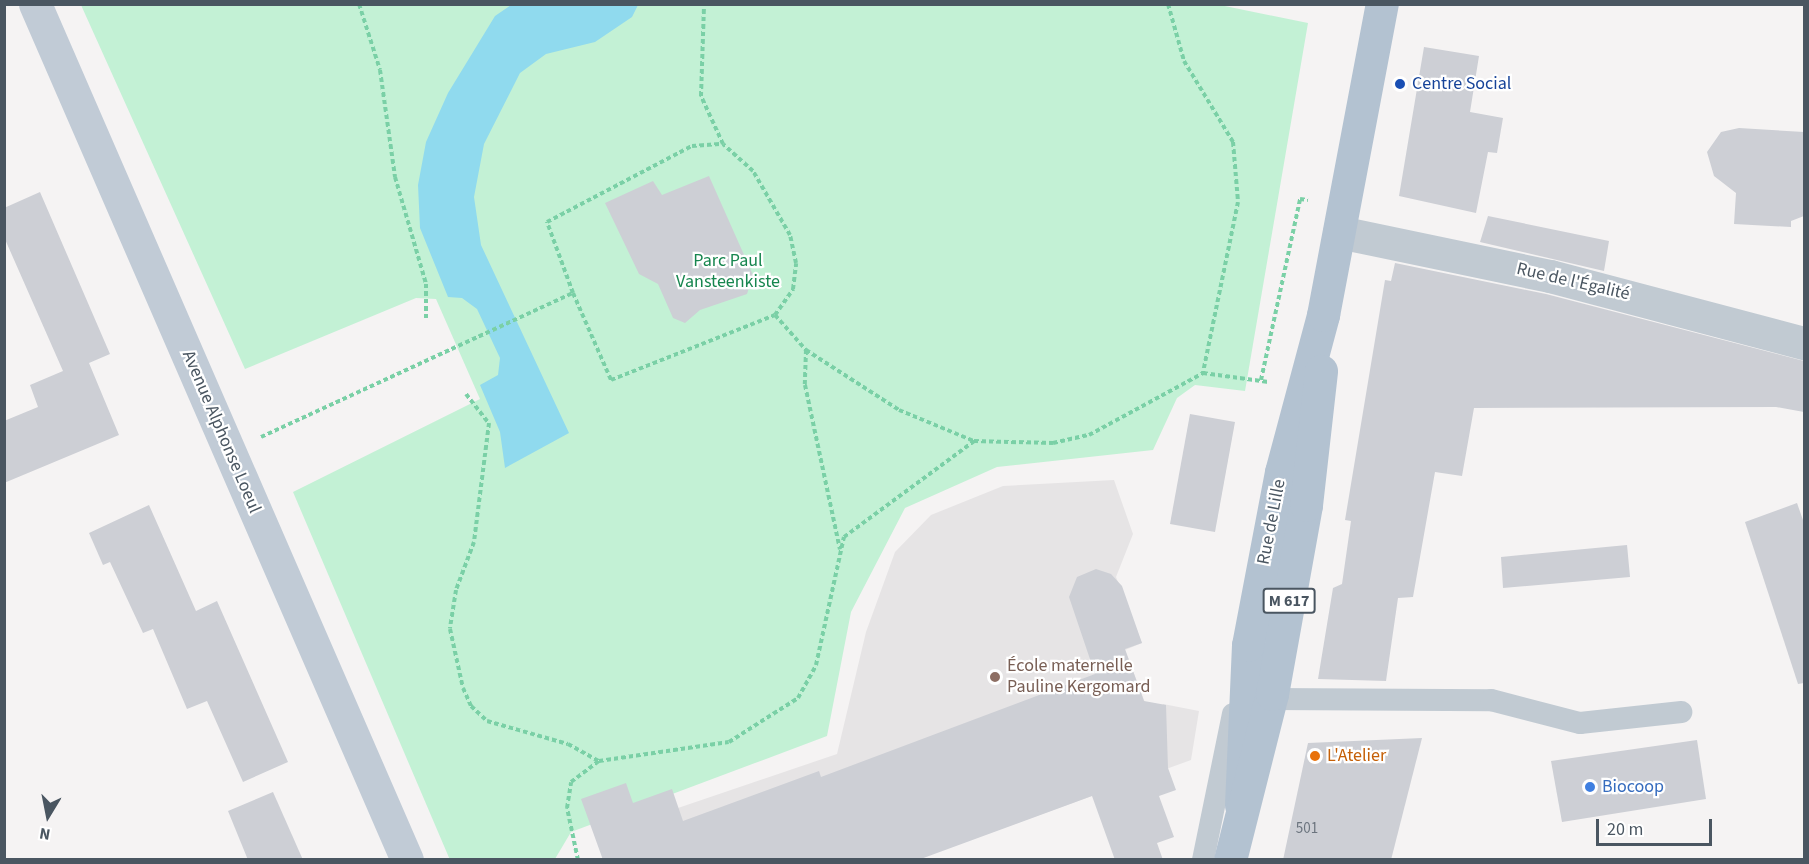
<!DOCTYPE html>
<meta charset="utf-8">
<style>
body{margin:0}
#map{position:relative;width:1809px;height:864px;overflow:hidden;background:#f5f3f3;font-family:"Source Sans 3",sans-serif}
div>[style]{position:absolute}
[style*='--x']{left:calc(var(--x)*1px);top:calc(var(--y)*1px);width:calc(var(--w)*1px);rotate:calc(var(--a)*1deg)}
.education>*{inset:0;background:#e6e4e5}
.green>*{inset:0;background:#c3f1d5}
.water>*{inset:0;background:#90daee}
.building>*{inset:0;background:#cdcfd5}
.path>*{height:4px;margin-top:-2px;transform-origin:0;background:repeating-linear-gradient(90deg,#7ad0a6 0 4.5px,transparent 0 7.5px)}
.lane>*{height:22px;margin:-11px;padding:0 11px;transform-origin:11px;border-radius:11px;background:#c1cad2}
.street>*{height:33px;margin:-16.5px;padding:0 16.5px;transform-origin:16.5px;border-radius:16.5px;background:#c1cad2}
.secondary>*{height:33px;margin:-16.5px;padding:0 16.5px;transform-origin:16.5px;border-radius:16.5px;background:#c1cbd6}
.primary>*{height:33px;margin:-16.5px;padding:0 16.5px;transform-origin:16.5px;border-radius:16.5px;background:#b3c2d1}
.dots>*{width:16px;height:16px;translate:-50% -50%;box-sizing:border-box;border:3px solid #fff;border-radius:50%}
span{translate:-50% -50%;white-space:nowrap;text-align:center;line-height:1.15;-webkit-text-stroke:4.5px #fff;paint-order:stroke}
.number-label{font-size:15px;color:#6b747e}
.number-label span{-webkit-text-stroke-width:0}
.shield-label span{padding:2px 4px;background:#fff;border:2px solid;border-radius:4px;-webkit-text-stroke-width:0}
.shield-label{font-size:16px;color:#4a5661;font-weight:700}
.transit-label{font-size:18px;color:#164399}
.left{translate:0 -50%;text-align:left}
.park-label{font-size:18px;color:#17864f}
.street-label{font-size:18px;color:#4a5661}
.education-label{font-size:18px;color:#785e54}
.food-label{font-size:18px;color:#c56008}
.shop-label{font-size:18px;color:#366cbe}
.frame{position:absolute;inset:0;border:6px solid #4a5661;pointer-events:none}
.north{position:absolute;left:18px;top:786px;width:60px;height:60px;-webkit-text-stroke:4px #fff;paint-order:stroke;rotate:190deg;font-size:16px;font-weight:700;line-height:24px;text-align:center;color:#4a5661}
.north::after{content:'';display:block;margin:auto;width:21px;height:27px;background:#4a5661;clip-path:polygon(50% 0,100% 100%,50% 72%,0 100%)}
.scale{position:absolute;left:1596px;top:819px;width:116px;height:27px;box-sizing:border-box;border:3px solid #4a5661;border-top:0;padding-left:8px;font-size:18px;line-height:21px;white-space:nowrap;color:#4a5661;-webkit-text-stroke:4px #fff;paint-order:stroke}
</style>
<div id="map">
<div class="education">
<i style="clip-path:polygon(1114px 480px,1133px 534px,1116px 577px,1142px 643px,1125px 650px,1149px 713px,1160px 715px,1163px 704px,1199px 711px,1191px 760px,918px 859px,603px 859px,678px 808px,837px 754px,866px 632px,895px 552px,931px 515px,1003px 486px)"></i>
</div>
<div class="green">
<i style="clip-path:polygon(1215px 4px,1308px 23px,1245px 391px,1195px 385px,1177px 398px,1153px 450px,997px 467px,905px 508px,851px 612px,827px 736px,571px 832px,555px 859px,450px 860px,293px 492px,480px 399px,436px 299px,416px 298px,245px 369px,81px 5px)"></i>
</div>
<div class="water">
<i style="clip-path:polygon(511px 5px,638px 5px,632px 17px,595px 42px,546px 54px,520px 73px,484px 144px,474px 197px,481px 245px,569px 433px,505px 468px,500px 432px,480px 385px,498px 375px,500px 358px,477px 309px,462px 298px,448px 297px,420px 228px,418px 185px,426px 142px,448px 93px,495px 16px)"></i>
</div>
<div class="building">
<i style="clip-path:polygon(1424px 47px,1479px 56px,1470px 112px,1503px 118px,1497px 153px,1488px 152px,1476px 213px,1399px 196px)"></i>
<i style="clip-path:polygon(1739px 128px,1804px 132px,1804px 216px,1791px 221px,1791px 227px,1734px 224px,1736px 193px,1714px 176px,1707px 152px,1721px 132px)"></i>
<i style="clip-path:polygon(709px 176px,753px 275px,747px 294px,700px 310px,685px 323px,673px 318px,658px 284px,639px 274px,605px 203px,653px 181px,662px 195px)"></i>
<i style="clip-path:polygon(40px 192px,110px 354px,89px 363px,119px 435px,4px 483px,4px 421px,38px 407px,30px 385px,63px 371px,4px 237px,4px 208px)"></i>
<i style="clip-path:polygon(1488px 216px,1609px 241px,1604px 271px,1480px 242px)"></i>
<i style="clip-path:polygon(1395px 263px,1546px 294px,1804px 361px,1804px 412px,1776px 407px,1474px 408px,1462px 476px,1435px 472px,1413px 597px,1398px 598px,1386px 681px,1318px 679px,1333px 588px,1342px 584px,1351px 521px,1345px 520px,1385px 280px,1391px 281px)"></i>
<i style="clip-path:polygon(1190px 414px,1235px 422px,1215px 532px,1170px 524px)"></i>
<i style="clip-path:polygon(1797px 503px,1804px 523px,1804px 683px,1798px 684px,1745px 522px)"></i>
<i style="clip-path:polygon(149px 505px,196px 611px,217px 601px,288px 762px,243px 782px,207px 701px,187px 709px,153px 629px,143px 633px,110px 562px,103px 565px,89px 533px)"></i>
<i style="clip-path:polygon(1627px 545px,1630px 577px,1503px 588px,1501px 557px)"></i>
<i style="clip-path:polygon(1096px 569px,1111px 574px,1122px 586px,1142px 643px,1125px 649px,1144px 701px,1166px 705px,1168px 768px,1176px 790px,1159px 796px,1174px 837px,1157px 843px,1163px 860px,1115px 860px,1092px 796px,918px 860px,603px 860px,581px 799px,626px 783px,633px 803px,672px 789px,683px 821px,819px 771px,821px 777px,1095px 674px,1069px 597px,1077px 577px)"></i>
<i style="clip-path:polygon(1422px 738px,1391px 860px,1283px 860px,1308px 743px)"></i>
<i style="clip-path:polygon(1697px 740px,1706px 799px,1562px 822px,1551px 761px)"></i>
<i style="clip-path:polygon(273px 792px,303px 860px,248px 860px,228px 811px)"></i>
</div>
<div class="path">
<i style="--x:359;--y:4;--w:69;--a:72.3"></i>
<i style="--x:380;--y:70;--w:108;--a:82"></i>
<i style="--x:395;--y:177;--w:111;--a:73.8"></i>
<i style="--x:426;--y:284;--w:34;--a:90"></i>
<i style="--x:1168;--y:4;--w:59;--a:74.3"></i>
<i style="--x:1184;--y:61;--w:95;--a:58.8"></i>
<i style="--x:1233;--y:142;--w:60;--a:85.2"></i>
<i style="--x:1238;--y:202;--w:175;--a:101.6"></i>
<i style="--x:573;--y:293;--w:76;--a:-110.1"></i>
<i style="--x:547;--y:222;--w:164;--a:-27.7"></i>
<i style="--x:692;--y:146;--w:31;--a:-4"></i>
<i style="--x:775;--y:315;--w:47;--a:48.5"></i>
<i style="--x:806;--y:350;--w:111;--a:32.8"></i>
<i style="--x:899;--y:410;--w:81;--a:22.5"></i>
<i style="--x:974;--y:441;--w:79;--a:1.5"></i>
<i style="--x:1053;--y:443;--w:37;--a:-13"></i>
<i style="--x:1089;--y:435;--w:130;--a:-28.5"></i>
<i style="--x:1203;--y:373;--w:66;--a:7.9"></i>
<i style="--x:806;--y:350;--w:35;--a:92"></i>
<i style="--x:805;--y:385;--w:168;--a:78"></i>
<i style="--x:1261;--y:380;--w:185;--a:-77.8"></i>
<i style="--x:1300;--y:199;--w:8;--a:7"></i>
<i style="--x:466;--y:394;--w:37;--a:52"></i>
<i style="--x:489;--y:423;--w:120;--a:97.2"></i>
<i style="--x:474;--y:542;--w:51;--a:110.6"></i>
<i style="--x:456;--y:590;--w:39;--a:99"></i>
<i style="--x:450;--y:629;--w:60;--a:77.6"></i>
<i style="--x:463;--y:688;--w:20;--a:66"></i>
<i style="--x:471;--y:706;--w:22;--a:43"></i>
<i style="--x:487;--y:721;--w:84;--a:15.9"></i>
<i style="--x:568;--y:744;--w:35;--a:29"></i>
<i style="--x:261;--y:437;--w:344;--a:-24.8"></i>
<i style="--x:573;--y:293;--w:95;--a:66.4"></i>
<i style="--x:611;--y:380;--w:176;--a:-21.6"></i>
<i style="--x:775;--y:315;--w:32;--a:-55"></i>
<i style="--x:793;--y:289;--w:26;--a:-83"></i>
<i style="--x:796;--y:263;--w:29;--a:-102"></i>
<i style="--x:790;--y:235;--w:74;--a:-120"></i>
<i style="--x:753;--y:171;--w:40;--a:-138"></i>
<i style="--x:723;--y:144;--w:53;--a:-114.6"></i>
<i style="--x:701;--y:96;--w:92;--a:-88.1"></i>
<i style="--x:578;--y:860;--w:53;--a:-101.9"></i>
<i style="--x:567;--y:808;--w:26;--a:-81"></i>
<i style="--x:571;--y:782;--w:35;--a:-37"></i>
<i style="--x:599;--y:761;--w:131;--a:-8.3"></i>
<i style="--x:729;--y:742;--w:82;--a:-32.5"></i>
<i style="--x:798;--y:698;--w:38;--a:-61"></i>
<i style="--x:816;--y:665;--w:131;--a:-77.7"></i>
<i style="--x:844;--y:537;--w:162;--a:-36.4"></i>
</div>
<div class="lane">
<i style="--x:1271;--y:699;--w:220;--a:0.3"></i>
<i style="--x:1491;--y:700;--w:92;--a:14.5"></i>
<i style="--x:1580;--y:723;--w:102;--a:-6.2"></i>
<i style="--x:1203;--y:860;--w:149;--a:-78.4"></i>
</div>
<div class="street">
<i style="--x:1339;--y:232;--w:216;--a:11.8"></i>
<i style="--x:1550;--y:276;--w:263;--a:14.8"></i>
</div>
<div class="secondary">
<i style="--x:35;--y:4;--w:933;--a:66.51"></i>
</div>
<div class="primary">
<i style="--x:1241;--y:805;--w:160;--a:-87.5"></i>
<i style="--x:1248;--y:645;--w:176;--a:-79.2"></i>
<i style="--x:1281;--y:472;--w:163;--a:-75"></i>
<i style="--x:1323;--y:315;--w:317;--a:-79.3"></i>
<i style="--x:1230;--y:860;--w:171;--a:-75.8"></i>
<i style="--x:1272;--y:694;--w:192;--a:-79.8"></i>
<i style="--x:1306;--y:505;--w:135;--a:-83.6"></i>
</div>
<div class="dots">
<i style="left:1400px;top:84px;background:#1a4fb4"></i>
<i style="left:995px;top:677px;background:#8d6e63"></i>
<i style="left:1315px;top:756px;background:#e8710a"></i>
<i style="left:1590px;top:787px;background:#3f7fe0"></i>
</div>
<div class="number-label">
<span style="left:1307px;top:829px">501</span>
</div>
<div class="shield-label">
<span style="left:1289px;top:601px">M 617</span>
</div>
<div class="transit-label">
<span class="left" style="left:1412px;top:84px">Centre Social</span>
</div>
<div class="park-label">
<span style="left:728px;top:272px">Parc Paul<br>Vansteenkiste</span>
</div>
<div class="street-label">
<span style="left:1573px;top:282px;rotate:13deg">Rue de l'Égalité</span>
<span style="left:221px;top:432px;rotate:67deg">Avenue Alphonse Loeul</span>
<span style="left:1272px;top:522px;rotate:-79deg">Rue de Lille</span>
</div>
<div class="education-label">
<span class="left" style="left:1007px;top:677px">École maternelle<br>Pauline Kergomard</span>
</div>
<div class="food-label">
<span class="left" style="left:1327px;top:756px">L'Atelier</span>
</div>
<div class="shop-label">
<span class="left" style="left:1602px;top:787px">Biocoop</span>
</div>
<div class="frame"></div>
<div class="north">N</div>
<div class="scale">20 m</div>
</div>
